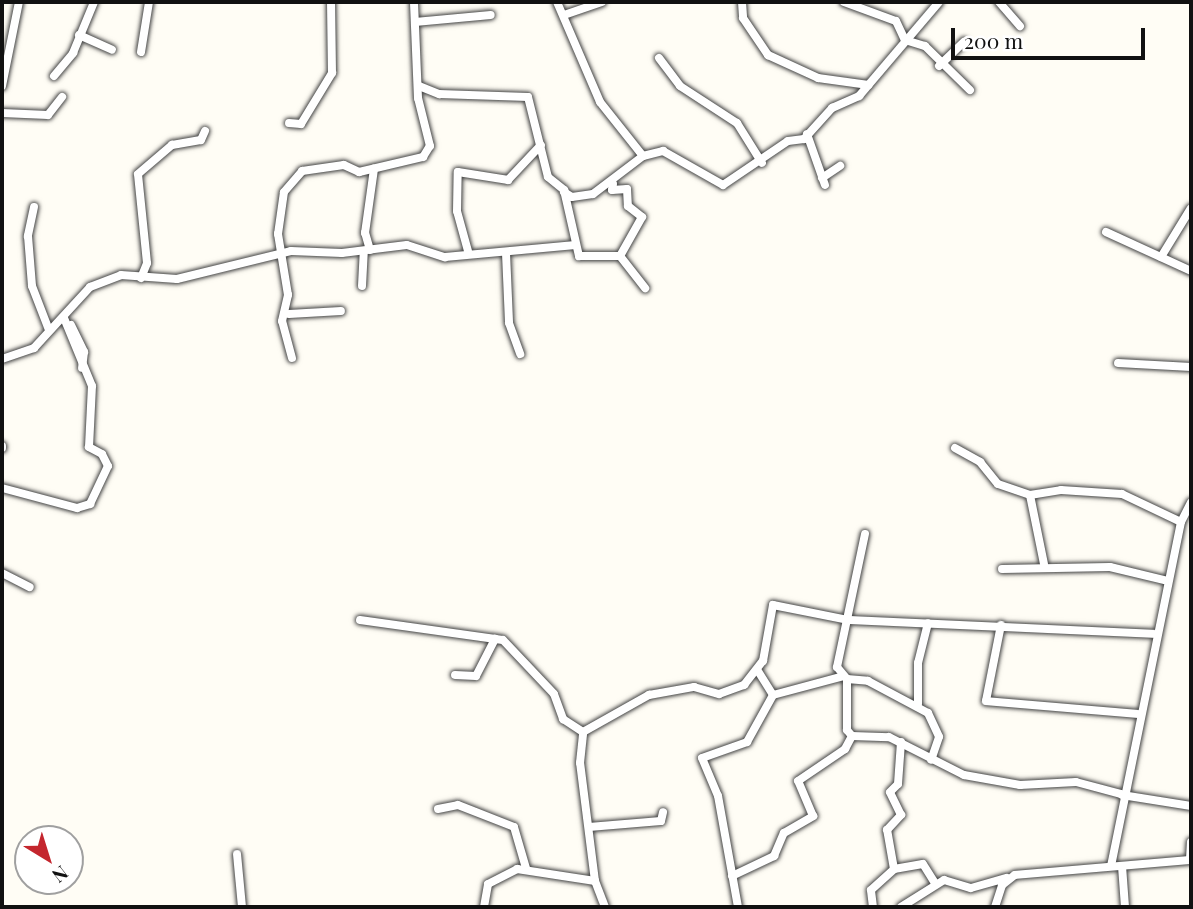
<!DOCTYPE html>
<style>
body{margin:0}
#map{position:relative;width:1193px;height:909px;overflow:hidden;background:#fffdf5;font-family:"Playfair Display",serif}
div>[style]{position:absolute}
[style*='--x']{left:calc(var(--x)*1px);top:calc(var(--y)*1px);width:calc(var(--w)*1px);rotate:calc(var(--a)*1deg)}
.roads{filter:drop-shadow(0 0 2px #444) drop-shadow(0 0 2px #444)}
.minor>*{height:8px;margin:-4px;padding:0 4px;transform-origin:4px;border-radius:4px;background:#fff}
span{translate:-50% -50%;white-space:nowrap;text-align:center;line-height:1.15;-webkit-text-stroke:7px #fff;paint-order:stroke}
.frame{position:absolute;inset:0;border:4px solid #111;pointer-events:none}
.north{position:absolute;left:14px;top:825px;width:70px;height:70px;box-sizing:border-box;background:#fff;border:2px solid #a0a0a0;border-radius:50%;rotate:142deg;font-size:19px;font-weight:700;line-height:28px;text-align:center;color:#111}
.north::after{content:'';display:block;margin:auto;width:24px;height:32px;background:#c4262e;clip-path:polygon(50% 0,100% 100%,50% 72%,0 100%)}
.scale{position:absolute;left:951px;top:28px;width:194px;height:32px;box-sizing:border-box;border:4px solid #111;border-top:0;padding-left:9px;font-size:21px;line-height:24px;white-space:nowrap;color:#111;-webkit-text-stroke:5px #fff;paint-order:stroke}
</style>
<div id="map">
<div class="roads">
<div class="minor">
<i style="--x:557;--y:2;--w:109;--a:66.7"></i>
<i style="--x:600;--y:102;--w:69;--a:51.5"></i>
<i style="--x:742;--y:2;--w:16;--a:86"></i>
<i style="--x:743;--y:18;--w:45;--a:56"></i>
<i style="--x:768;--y:55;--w:55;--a:24.7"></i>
<i style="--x:818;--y:78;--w:51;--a:7.8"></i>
<i style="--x:844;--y:2;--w:55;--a:20.1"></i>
<i style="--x:896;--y:21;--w:21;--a:65"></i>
<i style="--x:905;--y:40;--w:21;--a:17"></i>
<i style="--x:925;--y:46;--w:63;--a:44.4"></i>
<i style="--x:999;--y:2;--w:32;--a:49"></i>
<i style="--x:564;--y:15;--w:40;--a:-18.9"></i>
<i style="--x:415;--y:22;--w:76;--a:-5.3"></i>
<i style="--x:79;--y:35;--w:36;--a:24"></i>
<i style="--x:141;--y:52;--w:51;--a:-80.9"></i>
<i style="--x:659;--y:58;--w:35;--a:53"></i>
<i style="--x:680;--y:86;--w:68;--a:33"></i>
<i style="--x:737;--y:123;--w:47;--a:58"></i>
<i style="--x:939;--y:66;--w:35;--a:-44"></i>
<i style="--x:54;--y:76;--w:30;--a:-50"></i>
<i style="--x:73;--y:53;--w:55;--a:-67.6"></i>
<i style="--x:2;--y:86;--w:86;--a:-78.6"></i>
<i style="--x:419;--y:86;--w:22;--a:22"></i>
<i style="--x:439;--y:94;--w:89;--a:1.9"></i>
<i style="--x:528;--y:97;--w:82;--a:76"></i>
<i style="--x:548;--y:177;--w:21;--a:39"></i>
<i style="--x:564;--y:190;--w:68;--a:77.2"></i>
<i style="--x:579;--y:256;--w:41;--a:0"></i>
<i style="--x:2;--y:113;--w:46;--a:2.5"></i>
<i style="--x:48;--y:115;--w:23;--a:-52"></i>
<i style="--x:289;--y:123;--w:12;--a:5"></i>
<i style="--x:301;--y:124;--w:60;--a:-58.7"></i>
<i style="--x:332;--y:73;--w:71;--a:-90.8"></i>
<i style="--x:807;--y:134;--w:54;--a:70.6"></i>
<i style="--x:822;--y:178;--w:22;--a:-34"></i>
<i style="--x:613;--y:184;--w:6;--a:99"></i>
<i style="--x:612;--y:190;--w:15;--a:-4"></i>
<i style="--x:627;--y:189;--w:17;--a:87"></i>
<i style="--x:628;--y:206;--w:18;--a:38"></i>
<i style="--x:642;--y:217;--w:45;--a:119.4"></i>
<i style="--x:564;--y:192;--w:9;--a:32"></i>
<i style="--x:572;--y:197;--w:21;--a:-8"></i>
<i style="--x:593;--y:194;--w:63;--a:-37.2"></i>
<i style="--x:643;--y:156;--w:21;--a:-14"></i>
<i style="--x:663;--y:151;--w:69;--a:29.5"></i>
<i style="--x:723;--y:185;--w:78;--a:-34.1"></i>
<i style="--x:788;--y:141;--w:16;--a:-7"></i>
<i style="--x:804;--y:139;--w:42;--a:-47.9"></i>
<i style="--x:832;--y:108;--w:30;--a:-24"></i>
<i style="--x:859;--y:96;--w:123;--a:-49.6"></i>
<i style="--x:34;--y:207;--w:30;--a:102"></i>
<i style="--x:28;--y:236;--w:50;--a:85.4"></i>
<i style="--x:32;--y:286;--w:47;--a:68.9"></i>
<i style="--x:1106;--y:232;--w:94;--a:24.6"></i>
<i style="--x:370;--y:250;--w:18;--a:-106"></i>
<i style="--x:365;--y:233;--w:65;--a:-82"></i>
<i style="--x:468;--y:251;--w:41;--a:-105.4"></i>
<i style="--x:457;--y:211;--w:39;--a:-89"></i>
<i style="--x:458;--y:172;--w:51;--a:9.1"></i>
<i style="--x:508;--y:180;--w:48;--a:-46.7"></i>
<i style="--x:506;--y:253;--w:70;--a:87.5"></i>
<i style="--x:509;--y:323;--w:33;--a:70"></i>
<i style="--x:620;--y:256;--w:41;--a:52"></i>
<i style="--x:1161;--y:257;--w:57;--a:-58.5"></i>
<i style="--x:141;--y:278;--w:16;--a:-68"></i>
<i style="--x:147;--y:263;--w:89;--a:-95.8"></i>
<i style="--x:138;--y:174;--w:45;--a:-40.5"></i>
<i style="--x:172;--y:145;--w:29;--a:-10"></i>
<i style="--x:201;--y:140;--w:10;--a:-66"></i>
<i style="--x:362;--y:286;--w:35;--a:-87"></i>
<i style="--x:289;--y:314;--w:52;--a:-3.3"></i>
<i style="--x:71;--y:325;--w:30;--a:64"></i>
<i style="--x:84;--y:352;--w:16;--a:97"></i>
<i style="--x:292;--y:358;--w:38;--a:-105"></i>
<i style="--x:282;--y:321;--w:27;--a:-77"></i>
<i style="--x:288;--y:295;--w:62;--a:-99.3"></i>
<i style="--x:278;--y:234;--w:42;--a:-81.9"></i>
<i style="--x:284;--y:192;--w:28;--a:-49"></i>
<i style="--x:302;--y:171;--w:42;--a:-8.1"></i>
<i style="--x:344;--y:165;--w:17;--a:25"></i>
<i style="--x:359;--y:172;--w:66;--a:-13.2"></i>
<i style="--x:423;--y:157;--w:13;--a:-58"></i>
<i style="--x:430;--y:146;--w:49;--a:-104"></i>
<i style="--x:418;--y:98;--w:96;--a:-92.4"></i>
<i style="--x:2;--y:359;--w:34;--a:-19"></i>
<i style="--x:34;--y:348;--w:83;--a:-47.4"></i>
<i style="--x:90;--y:287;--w:33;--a:-21"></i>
<i style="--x:121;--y:275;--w:56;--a:4.1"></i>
<i style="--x:177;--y:279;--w:117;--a:-13.8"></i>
<i style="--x:291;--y:251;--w:51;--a:2.2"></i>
<i style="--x:342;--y:253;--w:65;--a:-7"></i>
<i style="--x:407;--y:245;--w:40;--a:18"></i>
<i style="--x:445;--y:257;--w:131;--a:-5.3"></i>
<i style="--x:1118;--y:363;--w:73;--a:3.1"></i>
<i style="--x:2;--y:446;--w:2;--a:90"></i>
<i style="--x:955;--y:448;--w:29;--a:29"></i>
<i style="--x:980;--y:462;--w:28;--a:51"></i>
<i style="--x:998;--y:484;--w:34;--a:19"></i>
<i style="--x:2;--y:488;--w:78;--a:14.9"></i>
<i style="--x:77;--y:508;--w:14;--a:-17"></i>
<i style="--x:90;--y:504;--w:42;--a:-64.7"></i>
<i style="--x:108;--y:466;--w:13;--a:-117"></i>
<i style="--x:102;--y:454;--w:15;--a:-152"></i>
<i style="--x:89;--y:447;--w:61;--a:-87.2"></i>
<i style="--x:92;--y:386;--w:74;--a:-112.4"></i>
<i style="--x:1181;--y:522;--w:22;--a:-63"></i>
<i style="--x:865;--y:534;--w:136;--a:101.9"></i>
<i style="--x:837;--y:667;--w:16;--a:50"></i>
<i style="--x:847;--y:679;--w:21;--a:5"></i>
<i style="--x:868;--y:681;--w:68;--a:28.1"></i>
<i style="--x:928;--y:713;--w:26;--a:65"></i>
<i style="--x:939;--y:737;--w:24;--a:109"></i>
<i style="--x:1044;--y:564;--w:70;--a:-101.5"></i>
<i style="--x:1030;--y:495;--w:31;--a:-9"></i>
<i style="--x:1061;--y:490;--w:61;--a:3.8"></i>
<i style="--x:1122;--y:494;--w:65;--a:25.4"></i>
<i style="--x:1181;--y:522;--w:351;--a:101.5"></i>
<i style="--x:1002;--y:569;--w:108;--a:-1.1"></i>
<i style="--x:1110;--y:567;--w:56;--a:13.5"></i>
<i style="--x:2;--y:573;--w:31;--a:27"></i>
<i style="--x:360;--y:620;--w:144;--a:8"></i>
<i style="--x:503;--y:640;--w:74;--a:46.6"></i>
<i style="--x:554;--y:694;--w:27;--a:70"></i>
<i style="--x:563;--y:719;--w:24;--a:33"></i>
<i style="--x:1001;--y:625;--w:77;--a:101.2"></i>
<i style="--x:986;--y:701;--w:152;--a:4.9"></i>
<i style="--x:758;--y:671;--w:28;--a:58"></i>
<i style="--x:455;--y:675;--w:21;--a:3"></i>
<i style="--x:476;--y:676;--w:42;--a:-62.8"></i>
<i style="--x:847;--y:679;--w:51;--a:90"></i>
<i style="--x:847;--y:730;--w:8;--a:50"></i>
<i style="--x:918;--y:704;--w:41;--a:-90"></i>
<i style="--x:918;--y:663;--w:41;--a:-76"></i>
<i style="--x:852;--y:736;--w:37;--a:2"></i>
<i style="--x:889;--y:737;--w:84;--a:26.9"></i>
<i style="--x:964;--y:775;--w:57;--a:10.1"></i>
<i style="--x:1020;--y:785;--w:56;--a:-3.1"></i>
<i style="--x:1076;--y:782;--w:47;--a:14.9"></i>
<i style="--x:1122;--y:795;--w:70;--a:9.1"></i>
<i style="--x:438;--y:809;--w:20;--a:-11"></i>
<i style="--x:458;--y:805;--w:60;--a:21.4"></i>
<i style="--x:514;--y:827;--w:43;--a:73.7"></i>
<i style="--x:589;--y:827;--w:72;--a:-4.8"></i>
<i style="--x:661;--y:821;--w:9;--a:-77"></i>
<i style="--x:237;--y:854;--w:53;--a:84.6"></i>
<i style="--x:1190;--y:860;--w:18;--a:-87"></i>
<i style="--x:1122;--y:866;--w:41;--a:85.8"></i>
<i style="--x:894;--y:869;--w:40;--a:-100"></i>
<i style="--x:887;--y:830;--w:21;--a:-47"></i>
<i style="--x:901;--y:815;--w:25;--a:-116"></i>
<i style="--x:890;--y:792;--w:11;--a:-45"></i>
<i style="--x:898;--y:784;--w:42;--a:-85.9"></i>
<i style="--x:732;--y:876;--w:47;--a:-25.5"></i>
<i style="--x:774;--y:856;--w:25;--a:-67"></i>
<i style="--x:784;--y:833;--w:34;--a:-30"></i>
<i style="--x:813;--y:816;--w:38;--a:-113"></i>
<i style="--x:798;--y:781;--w:57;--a:-34.2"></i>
<i style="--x:845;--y:749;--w:15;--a:-62"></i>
<i style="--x:484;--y:907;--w:23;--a:-80"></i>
<i style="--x:488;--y:884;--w:33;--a:-27"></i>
<i style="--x:517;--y:869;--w:79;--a:8.7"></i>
<i style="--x:605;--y:907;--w:28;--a:-111"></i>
<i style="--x:595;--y:881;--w:119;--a:-97.2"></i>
<i style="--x:580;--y:763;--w:31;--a:-84"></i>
<i style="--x:583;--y:732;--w:76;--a:-29.3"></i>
<i style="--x:649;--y:695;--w:46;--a:-10.1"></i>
<i style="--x:694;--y:687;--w:26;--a:16"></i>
<i style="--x:719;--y:694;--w:27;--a:-20"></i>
<i style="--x:744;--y:685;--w:31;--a:-52"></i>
<i style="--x:763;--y:661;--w:57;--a:-79.9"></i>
<i style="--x:773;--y:605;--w:76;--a:11.3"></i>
<i style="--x:848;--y:620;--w:306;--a:2.6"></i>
<i style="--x:738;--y:907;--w:113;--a:-100.2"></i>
<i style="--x:718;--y:796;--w:41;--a:-112.8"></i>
<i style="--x:702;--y:758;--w:48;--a:-19.6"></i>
<i style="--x:747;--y:742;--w:54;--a:-61"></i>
<i style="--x:773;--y:695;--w:73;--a:-15"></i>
<i style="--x:873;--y:907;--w:17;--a:-97"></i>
<i style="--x:871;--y:890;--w:31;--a:-42"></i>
<i style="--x:894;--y:869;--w:29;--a:-10"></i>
<i style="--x:923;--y:864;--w:22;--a:58"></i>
<i style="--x:901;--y:907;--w:51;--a:-32.1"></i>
<i style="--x:944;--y:880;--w:28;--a:17"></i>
<i style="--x:971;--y:888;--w:37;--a:-16"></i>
<i style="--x:995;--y:907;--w:23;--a:-72"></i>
<i style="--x:1002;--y:885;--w:16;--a:-38"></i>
<i style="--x:1015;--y:875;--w:177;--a:-4.9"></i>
</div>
</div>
<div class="frame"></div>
<div class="north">N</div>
<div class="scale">200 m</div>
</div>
